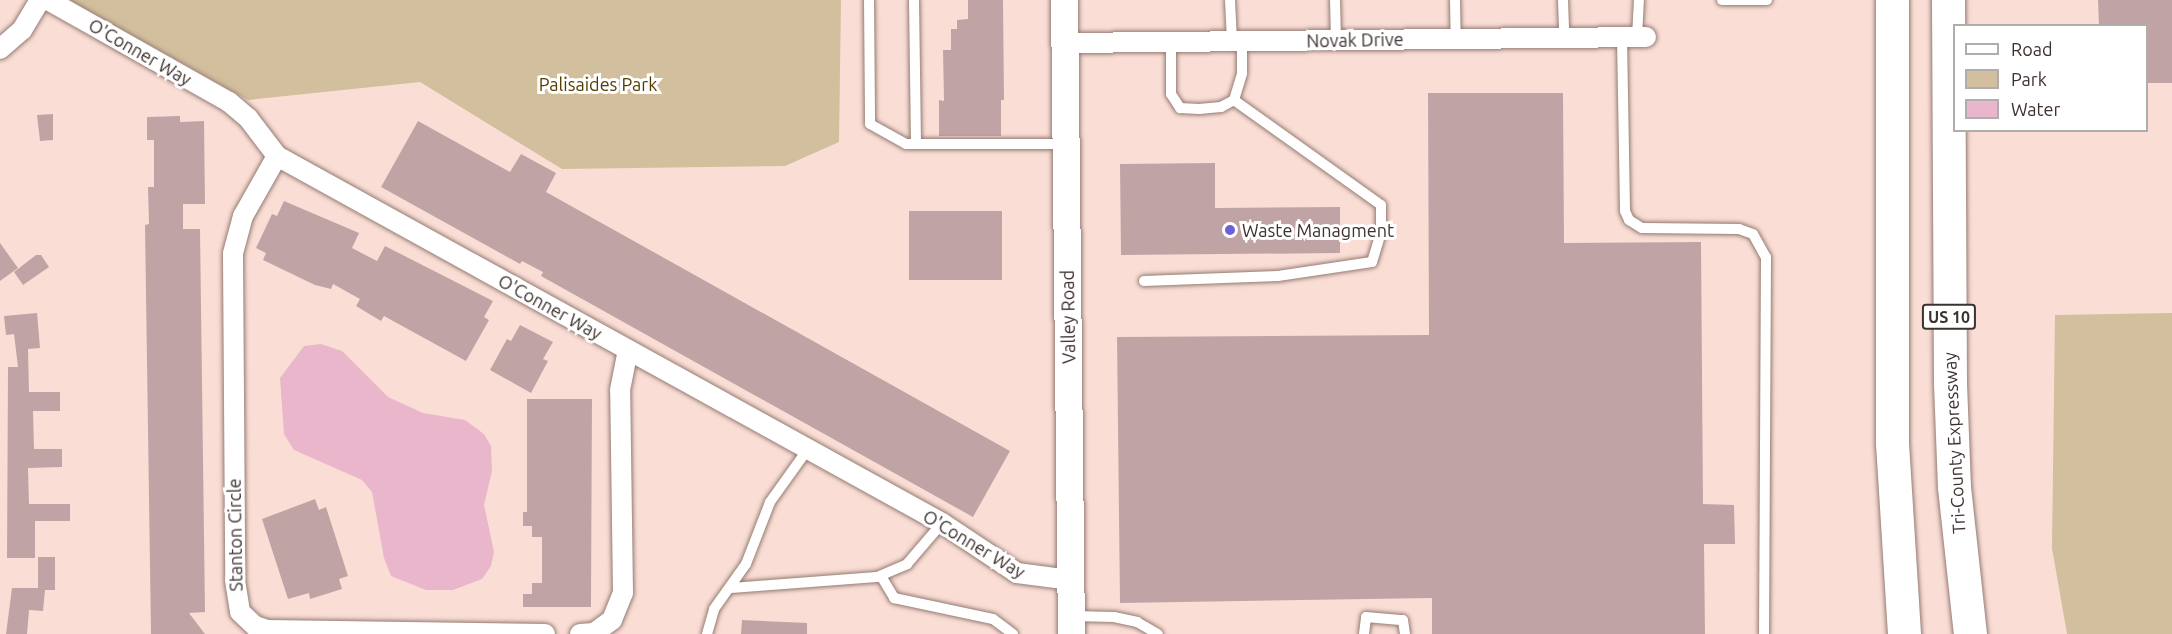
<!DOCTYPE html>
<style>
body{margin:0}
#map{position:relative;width:2172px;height:634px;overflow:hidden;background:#faded5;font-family:Ubuntu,sans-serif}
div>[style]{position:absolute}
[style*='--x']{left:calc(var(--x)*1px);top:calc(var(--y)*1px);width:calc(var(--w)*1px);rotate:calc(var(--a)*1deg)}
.green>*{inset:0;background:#d2bf9d}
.water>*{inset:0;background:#e9b6cb}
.building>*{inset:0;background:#c0a4a5}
.roads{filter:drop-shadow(0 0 2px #947b73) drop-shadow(0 0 2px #947b73)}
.service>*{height:10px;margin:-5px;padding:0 5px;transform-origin:5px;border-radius:5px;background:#fff}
.minor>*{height:20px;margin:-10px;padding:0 10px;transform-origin:10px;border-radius:10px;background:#fff}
.secondary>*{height:27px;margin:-13.5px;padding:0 13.5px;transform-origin:13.5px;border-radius:13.5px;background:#fff}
.motorway>*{height:33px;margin:-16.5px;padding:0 16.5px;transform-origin:16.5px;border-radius:16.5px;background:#fff}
.dots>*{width:16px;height:16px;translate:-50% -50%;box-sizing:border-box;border:3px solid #fff;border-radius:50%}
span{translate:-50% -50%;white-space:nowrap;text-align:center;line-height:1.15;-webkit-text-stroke:6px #fff;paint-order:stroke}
.shield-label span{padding:2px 4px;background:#fff;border:2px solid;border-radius:4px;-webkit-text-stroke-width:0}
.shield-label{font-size:16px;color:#3d322f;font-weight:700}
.street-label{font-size:18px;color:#3d322f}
.park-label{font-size:18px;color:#543d02}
.poi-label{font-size:18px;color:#3d322f}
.left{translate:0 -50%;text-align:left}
.legend{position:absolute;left:1953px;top:24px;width:195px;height:108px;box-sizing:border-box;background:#fff;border:2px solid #b1adac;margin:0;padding:8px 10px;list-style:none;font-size:18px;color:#3d322f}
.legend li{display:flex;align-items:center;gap:12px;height:30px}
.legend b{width:30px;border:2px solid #b1adac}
</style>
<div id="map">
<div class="green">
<i style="clip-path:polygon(70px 0,841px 0,839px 142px,785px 166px,562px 169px,420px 82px,248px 100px)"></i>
<i style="clip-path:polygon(2172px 313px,2172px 634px,2067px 634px,2052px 548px,2055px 315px)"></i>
</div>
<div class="water">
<i style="clip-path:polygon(321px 344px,342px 351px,388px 397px,423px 413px,465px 420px,484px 434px,491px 446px,492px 471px,484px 505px,494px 552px,491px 566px,482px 579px,453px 590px,426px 590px,391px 576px,384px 558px,372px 492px,362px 480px,294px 450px,284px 434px,280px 378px,304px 346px)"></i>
</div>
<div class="building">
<i style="clip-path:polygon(968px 0,1003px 0,1004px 100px,1001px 100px,1001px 136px,939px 136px,939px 100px,944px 101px,943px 50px,951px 50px,951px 29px,957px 29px,957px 20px,968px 19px)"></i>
<i style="clip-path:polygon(2098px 0,2172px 0,2172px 83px,2146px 83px,2146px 26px,2099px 26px)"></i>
<i style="clip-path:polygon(1428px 93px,1563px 93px,1564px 243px,1701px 242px,1703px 504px,1734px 505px,1735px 544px,1704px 544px,1705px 634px,1432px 634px,1432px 598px,1120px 603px,1117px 337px,1429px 335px)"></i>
<i style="clip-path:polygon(53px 114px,53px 140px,40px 141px,37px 115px)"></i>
<i style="clip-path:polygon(180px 116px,180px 122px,204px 121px,205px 204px,183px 204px,183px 229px,200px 229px,205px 612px,189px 613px,205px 634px,151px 634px,145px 225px,149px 224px,148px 187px,154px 187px,154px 140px,147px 140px,147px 117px)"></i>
<i style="clip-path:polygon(418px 121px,510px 172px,521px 154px,556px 173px,546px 192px,1010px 451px,973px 517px,541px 276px,543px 272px,522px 261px,520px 264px,381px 187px)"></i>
<i style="clip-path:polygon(1215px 163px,1215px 208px,1340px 207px,1340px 253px,1121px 255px,1120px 164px)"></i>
<i style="clip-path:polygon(284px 201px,359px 233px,352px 248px,377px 261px,385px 246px,493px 301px,484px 317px,489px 320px,466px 361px,384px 316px,381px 321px,356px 306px,360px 299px,333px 284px,331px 289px,315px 285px,263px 260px,266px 253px,256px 248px,272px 214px,277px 216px)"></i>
<i style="clip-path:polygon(909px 211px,1002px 211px,1002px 280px,909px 280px)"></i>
<i style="clip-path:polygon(0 243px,18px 268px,0 281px)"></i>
<i style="clip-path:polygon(36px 255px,41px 255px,49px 267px,23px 285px,14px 272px)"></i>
<i style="clip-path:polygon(37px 313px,40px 348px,28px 349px,29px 392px,60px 392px,60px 411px,33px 411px,34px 449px,62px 449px,62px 467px,28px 468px,29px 504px,70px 504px,70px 521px,35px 521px,35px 558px,7px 558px,8px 367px,18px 367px,14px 334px,6px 335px,4px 316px)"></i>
<i style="clip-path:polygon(520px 325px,553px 342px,543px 359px,548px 361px,531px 393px,490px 370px,507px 339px,511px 341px)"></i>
<i style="clip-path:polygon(527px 399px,592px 399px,591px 607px,523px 607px,523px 594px,532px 594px,532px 583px,542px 583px,542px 537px,532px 537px,532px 526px,523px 526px,523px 512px,527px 512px)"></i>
<i style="clip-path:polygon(315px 499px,319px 510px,326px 507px,348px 576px,339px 579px,342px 589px,310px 599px,309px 593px,288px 599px,262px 519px)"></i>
<i style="clip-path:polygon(38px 557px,55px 557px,55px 590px,45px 590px,43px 611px,29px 610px,27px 634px,6px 634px,12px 588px,38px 588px)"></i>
<i style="clip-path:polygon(742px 620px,807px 623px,807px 634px,741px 634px)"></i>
</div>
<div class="roads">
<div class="service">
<i style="--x:869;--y:0;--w:124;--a:89.5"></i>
<i style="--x:870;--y:124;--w:41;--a:29.1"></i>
<i style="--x:906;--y:144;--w:159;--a:0"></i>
<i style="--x:914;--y:0;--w:144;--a:89.2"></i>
<i style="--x:1230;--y:0;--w:41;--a:87.2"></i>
<i style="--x:1335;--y:0;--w:40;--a:88.6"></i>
<i style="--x:1455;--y:0;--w:39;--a:89"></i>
<i style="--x:1563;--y:0;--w:38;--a:88"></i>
<i style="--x:1722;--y:0;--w:45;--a:0"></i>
<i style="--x:1622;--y:37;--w:174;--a:89"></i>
<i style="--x:1625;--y:211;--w:10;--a:66"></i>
<i style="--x:1629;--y:220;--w:15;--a:32"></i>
<i style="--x:1642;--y:228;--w:97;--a:0.6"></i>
<i style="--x:1739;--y:229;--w:15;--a:20"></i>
<i style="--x:1753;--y:234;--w:26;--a:61"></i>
<i style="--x:1766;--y:257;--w:377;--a:90.3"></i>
<i style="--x:1637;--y:37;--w:37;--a:-87"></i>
<i style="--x:1171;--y:42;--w:52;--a:90"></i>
<i style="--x:1171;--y:94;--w:17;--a:57"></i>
<i style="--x:1180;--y:108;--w:19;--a:3"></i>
<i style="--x:1199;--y:109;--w:22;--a:-5"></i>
<i style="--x:1221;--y:107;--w:15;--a:-28"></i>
<i style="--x:1234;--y:100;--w:28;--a:-73"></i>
<i style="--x:1242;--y:73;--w:32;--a:-90"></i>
<i style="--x:1144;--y:281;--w:134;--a:-2.1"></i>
<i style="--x:1278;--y:276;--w:95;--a:-8.5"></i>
<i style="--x:1372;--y:262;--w:31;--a:-73"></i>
<i style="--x:1381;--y:232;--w:27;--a:-90"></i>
<i style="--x:1381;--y:205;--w:181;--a:-144.5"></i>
<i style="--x:881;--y:576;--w:26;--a:59"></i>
<i style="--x:894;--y:598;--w:101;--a:12"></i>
<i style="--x:993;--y:619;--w:25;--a:37"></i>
<i style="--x:731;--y:588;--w:146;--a:-4.3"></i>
<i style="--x:877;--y:577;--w:33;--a:-23"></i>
<i style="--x:907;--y:564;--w:54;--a:-49.5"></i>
<i style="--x:1072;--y:616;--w:42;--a:1.4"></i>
<i style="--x:1114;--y:617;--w:24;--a:12"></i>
<i style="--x:1137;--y:622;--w:24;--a:30"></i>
<i style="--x:707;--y:634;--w:26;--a:-74"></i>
<i style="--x:714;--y:609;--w:55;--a:-54.6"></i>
<i style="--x:746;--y:564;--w:66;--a:-68.8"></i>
<i style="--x:770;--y:502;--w:65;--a:-54.4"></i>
<i style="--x:1364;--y:634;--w:17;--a:-83"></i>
<i style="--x:1366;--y:617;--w:37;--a:5"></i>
<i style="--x:1403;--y:620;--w:14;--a:82"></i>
</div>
<div class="minor">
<i style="--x:48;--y:0;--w:208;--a:29.4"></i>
<i style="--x:229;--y:102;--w:25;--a:40"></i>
<i style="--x:248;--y:118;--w:48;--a:52.7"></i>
<i style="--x:277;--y:156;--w:760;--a:28.89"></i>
<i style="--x:942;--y:523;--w:90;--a:33.7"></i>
<i style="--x:1017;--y:573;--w:53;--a:7.5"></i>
<i style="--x:1065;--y:43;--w:581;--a:-0.59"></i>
<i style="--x:0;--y:49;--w:29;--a:-41"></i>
<i style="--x:22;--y:30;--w:35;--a:-59"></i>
<i style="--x:277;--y:156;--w:69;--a:119.5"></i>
<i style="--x:243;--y:216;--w:39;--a:105"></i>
<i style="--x:233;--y:254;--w:326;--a:89.6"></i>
<i style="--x:235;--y:580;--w:32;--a:81"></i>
<i style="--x:240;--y:612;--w:21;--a:43"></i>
<i style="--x:255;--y:626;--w:13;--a:18"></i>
<i style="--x:267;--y:630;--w:278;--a:0.8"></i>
<i style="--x:580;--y:634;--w:14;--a:-4"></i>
<i style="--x:594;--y:633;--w:22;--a:-36"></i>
<i style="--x:612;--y:620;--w:29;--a:-68"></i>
<i style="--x:623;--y:593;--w:203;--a:-90.8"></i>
<i style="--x:620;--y:390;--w:41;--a:-78.7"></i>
</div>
<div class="secondary">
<i style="--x:1064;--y:0;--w:634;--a:89.37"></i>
</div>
<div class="motorway">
<i style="--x:1892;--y:0;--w:443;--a:90"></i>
<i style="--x:1892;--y:443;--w:191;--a:86.4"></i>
<i style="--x:1948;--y:0;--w:383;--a:89.7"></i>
<i style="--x:1950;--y:383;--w:104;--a:87.8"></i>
<i style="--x:1954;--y:487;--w:148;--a:83.8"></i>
</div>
</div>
<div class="dots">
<i style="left:1230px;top:230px;background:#6c60da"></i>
</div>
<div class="shield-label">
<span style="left:1949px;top:317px">US 10</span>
</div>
<div class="street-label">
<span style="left:1355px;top:40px;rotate:-1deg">Novak Drive</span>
<span style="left:140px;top:52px;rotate:30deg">O'Conner Way</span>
<span style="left:550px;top:307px;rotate:29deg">O'Conner Way</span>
<span style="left:1068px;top:317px;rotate:-91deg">Valley Road</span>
<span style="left:1954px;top:443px;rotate:-93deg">Tri-County Expressway</span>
<span style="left:235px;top:535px;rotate:-91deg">Stanton Circle</span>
<span style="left:974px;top:544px;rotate:31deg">O'Conner Way</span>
</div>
<div class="park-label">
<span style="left:598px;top:84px">Palisaides Park</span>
</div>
<div class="poi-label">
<span class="left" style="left:1242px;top:230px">Waste Managment</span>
</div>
<ul class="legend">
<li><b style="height:8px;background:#fff"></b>Road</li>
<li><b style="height:16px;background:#d2bf9d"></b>Park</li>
<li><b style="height:16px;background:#e9b6cb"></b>Water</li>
</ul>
</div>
